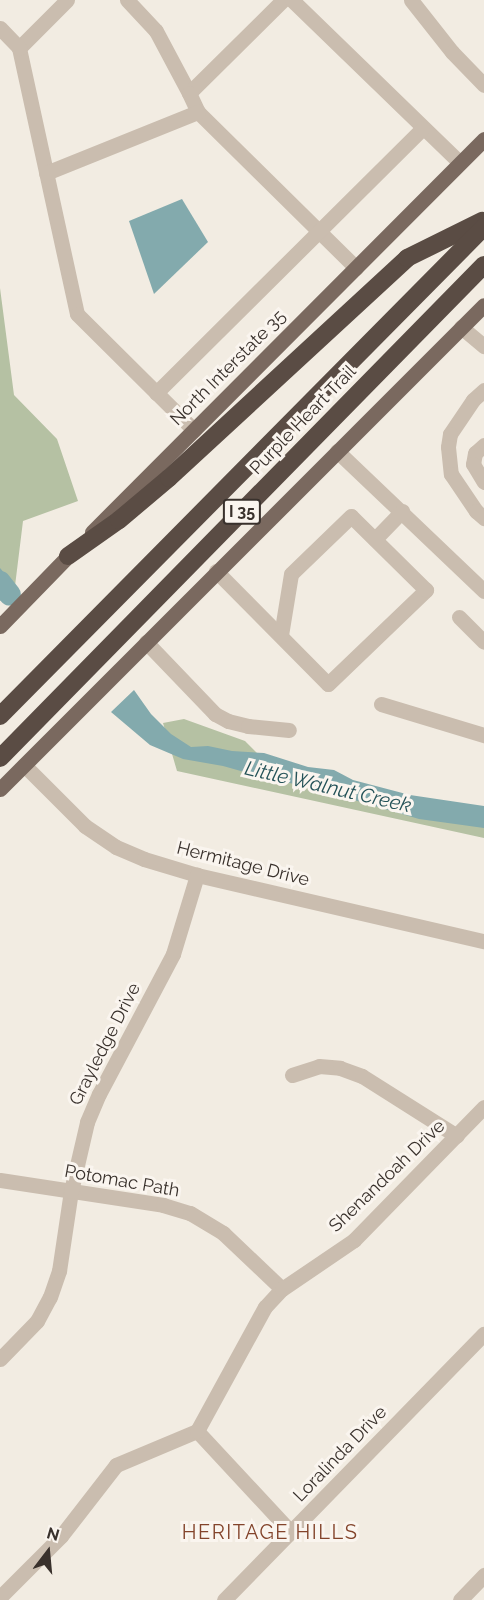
<!DOCTYPE html>
<style>
body{margin:0}
#map{position:relative;width:484px;height:1600px;overflow:hidden;background:#f2ece2;font-family:Raleway,sans-serif}
div>[style]{position:absolute}
[style*='--x']{left:calc(var(--x)*1px);top:calc(var(--y)*1px);width:calc(var(--w)*1px);rotate:calc(var(--a)*1deg)}
.green>*{inset:0;background:#b5c1a3}
.water>*{inset:0;background:#83aaad}
.river>*{height:22px;margin:-11px;padding:0 11px;transform-origin:11px;border-radius:11px;background:#83aaad}
.minor>*{height:15px;margin:-7.5px;padding:0 7.5px;transform-origin:7.5px;border-radius:7.5px;background:#cabdaf}
.major>*{height:15px;margin:-7.5px;padding:0 7.5px;transform-origin:7.5px;border-radius:7.5px;background:#7a695f}
.highway>*{height:18px;margin:-9px;padding:0 9px;transform-origin:9px;border-radius:9px;background:#5a4c44}
span{translate:-50% -50%;white-space:nowrap;text-align:center;line-height:1.15;-webkit-text-stroke:6px #faf5ef;paint-order:stroke}
.shield-label span{padding:2px 4px;background:#faf5ef;border:2px solid;border-radius:4px;-webkit-text-stroke-width:0}
.shield-label{font-size:16px;color:#39312c;font-weight:700}
.street-label{font-size:18px;color:#39312c}
.water-label{font-size:20px;color:#245258;font-style:italic}
.neighbourhood-label{font-size:20px;color:#83442b;letter-spacing:1.5px}
.north{position:absolute;left:18px;top:1522px;width:60px;height:60px;-webkit-text-stroke:4px #faf5ef;paint-order:stroke;rotate:16deg;font-size:16px;font-weight:700;line-height:24px;text-align:center;color:#39312c}
.north::after{content:'';display:block;margin:auto;width:21px;height:27px;background:#39312c;clip-path:polygon(50% 0,100% 100%,50% 72%,0 100%)}
</style>
<div id="map">
<div class="green">
<i style="clip-path:polygon(0 288px,14px 395px,57px 439px,78px 501px,23px 521px,15px 586px,0 601px)"></i>
<i style="clip-path:polygon(184px 719px,245px 741px,259px 755px,375px 790px,484px 812px,484px 838px,177px 771px,163px 723px)"></i>
</div>
<div class="water">
<i style="clip-path:polygon(182px 199px,208px 242px,154px 294px,129px 221px)"></i>
<i style="clip-path:polygon(0 568px,15px 586px,0 601px)"></i>
<i style="clip-path:polygon(134px 690px,151px 714px,171px 734px,191px 747px,208px 746px,232px 751px,264px 753px,308px 767px,334px 770px,353px 780px,410px 795px,484px 806px,484px 828px,419px 819px,310px 787px,269px 779px,223px 766px,183px 759px,150px 745px,111px 712px)"></i>
</div>
<div class="river">
<i style="--x:0;--y:582;--w:16;--a:52"></i>
</div>
<div class="minor">
<i style="--x:67;--y:0;--w:68;--a:135"></i>
<i style="--x:19;--y:48;--w:272;--a:77.7"></i>
<i style="--x:77;--y:314;--w:165;--a:44.8"></i>
<i style="--x:127;--y:0;--w:42;--a:46.9"></i>
<i style="--x:156;--y:31;--w:70;--a:62"></i>
<i style="--x:283;--y:0;--w:132;--a:135.3"></i>
<i style="--x:189;--y:93;--w:21;--a:65"></i>
<i style="--x:198;--y:112;--w:222;--a:44.6"></i>
<i style="--x:292;--y:0;--w:234;--a:44.1"></i>
<i style="--x:411;--y:0;--w:66;--a:51.7"></i>
<i style="--x:452;--y:52;--w:46;--a:45.9"></i>
<i style="--x:0;--y:28;--w:28;--a:46"></i>
<i style="--x:46;--y:173;--w:164;--a:-21.9"></i>
<i style="--x:461;--y:327;--w:30;--a:40"></i>
<i style="--x:484;--y:390;--w:15;--a:138"></i>
<i style="--x:473;--y:400;--w:41;--a:124.1"></i>
<i style="--x:450;--y:434;--w:13;--a:99"></i>
<i style="--x:448;--y:447;--w:27;--a:84"></i>
<i style="--x:451;--y:474;--w:45;--a:56"></i>
<i style="--x:476;--y:511;--w:11;--a:41"></i>
<i style="--x:156;--y:393;--w:375;--a:-44.8"></i>
<i style="--x:484;--y:445;--w:12;--a:138"></i>
<i style="--x:475;--y:453;--w:11;--a:100"></i>
<i style="--x:473;--y:464;--w:21;--a:59"></i>
<i style="--x:337;--y:451;--w:203;--a:43.6"></i>
<i style="--x:375;--y:539;--w:39;--a:-46"></i>
<i style="--x:216;--y:571;--w:159;--a:45.3"></i>
<i style="--x:328;--y:684;--w:136;--a:-43.8"></i>
<i style="--x:426;--y:590;--w:105;--a:-135.4"></i>
<i style="--x:351;--y:516;--w:83;--a:136"></i>
<i style="--x:291;--y:574;--w:62;--a:99.3"></i>
<i style="--x:459;--y:617;--w:35;--a:45"></i>
<i style="--x:146;--y:642;--w:100;--a:46.2"></i>
<i style="--x:215;--y:714;--w:15;--a:28"></i>
<i style="--x:228;--y:721;--w:21;--a:14"></i>
<i style="--x:248;--y:726;--w:41;--a:5.6"></i>
<i style="--x:381;--y:704;--w:108;--a:16.8"></i>
<i style="--x:24;--y:765;--w:86;--a:45"></i>
<i style="--x:85;--y:826;--w:37;--a:34"></i>
<i style="--x:116;--y:847;--w:30;--a:23"></i>
<i style="--x:144;--y:859;--w:55;--a:16.8"></i>
<i style="--x:197;--y:875;--w:294;--a:13"></i>
<i style="--x:292;--y:1075;--w:28;--a:-18"></i>
<i style="--x:319;--y:1066;--w:21;--a:5"></i>
<i style="--x:340;--y:1068;--w:23;--a:20"></i>
<i style="--x:362;--y:1076;--w:112;--a:32.3"></i>
<i style="--x:0;--y:1180;--w:165;--a:8.7"></i>
<i style="--x:163;--y:1205;--w:28;--a:17"></i>
<i style="--x:190;--y:1213;--w:39;--a:31"></i>
<i style="--x:223;--y:1233;--w:81;--a:43.5"></i>
<i style="--x:0;--y:1359;--w:53;--a:-45.8"></i>
<i style="--x:37;--y:1321;--w:27;--a:-62"></i>
<i style="--x:50;--y:1297;--w:28;--a:-71"></i>
<i style="--x:59;--y:1271;--w:81;--a:-81.5"></i>
<i style="--x:71;--y:1191;--w:71;--a:-76.9"></i>
<i style="--x:87;--y:1122;--w:30;--a:-67"></i>
<i style="--x:99;--y:1094;--w:158;--a:-62.1"></i>
<i style="--x:173;--y:954;--w:83;--a:-73.1"></i>
<i style="--x:197;--y:1431;--w:138;--a:47.1"></i>
<i style="--x:0;--y:1597;--w:86;--a:-45"></i>
<i style="--x:61;--y:1536;--w:90;--a:-52.2"></i>
<i style="--x:116;--y:1465;--w:88;--a:-22.8"></i>
<i style="--x:197;--y:1431;--w:141;--a:-61.3"></i>
<i style="--x:265;--y:1307;--w:25;--a:-47"></i>
<i style="--x:282;--y:1289;--w:87;--a:-34.2"></i>
<i style="--x:354;--y:1240;--w:186;--a:-45.7"></i>
<i style="--x:224;--y:1600;--w:372;--a:-45.7"></i>
<i style="--x:460;--y:1600;--w:35;--a:-46"></i>
</div>
<div class="major">
<i style="--x:92;--y:532;--w:555;--a:-45.07"></i>
<i style="--x:0;--y:626;--w:107;--a:-45.8"></i>
<i style="--x:0;--y:789;--w:684;--a:-45"></i>
</div>
<div class="highway">
<i style="--x:68;--y:556;--w:62;--a:-35.2"></i>
<i style="--x:119;--y:520;--w:65;--a:-40"></i>
<i style="--x:169;--y:478;--w:324;--a:-42.7"></i>
<i style="--x:407;--y:258;--w:84;--a:-26.3"></i>
<i style="--x:0;--y:716;--w:688;--a:-45.29"></i>
<i style="--x:0;--y:758;--w:691;--a:-45.53"></i>
</div>
<div class="shield-label">
<span style="left:242px;top:512px">I 35</span>
</div>
<div class="street-label">
<span style="left:228px;top:368px;rotate:-45deg">North Interstate 35</span>
<span style="left:303px;top:420px;rotate:-46deg">Purple Heart Trail</span>
<span style="left:243px;top:864px;rotate:14deg">Hermitage Drive</span>
<span style="left:105px;top:1044px;rotate:-63deg">Grayledge Drive</span>
<span style="left:387px;top:1176px;rotate:-44deg">Shenandoah Drive</span>
<span style="left:122px;top:1181px;rotate:10deg">Potomac Path</span>
<span style="left:340px;top:1454px;rotate:-46deg">Loralinda Drive</span>
</div>
<div class="water-label">
<span style="left:328px;top:787px;rotate:13deg">Little Walnut Creek</span>
</div>
<div class="neighbourhood-label">
<span style="left:270px;top:1532px">HERITAGE HILLS</span>
</div>
<div class="north">N</div>
</div>
